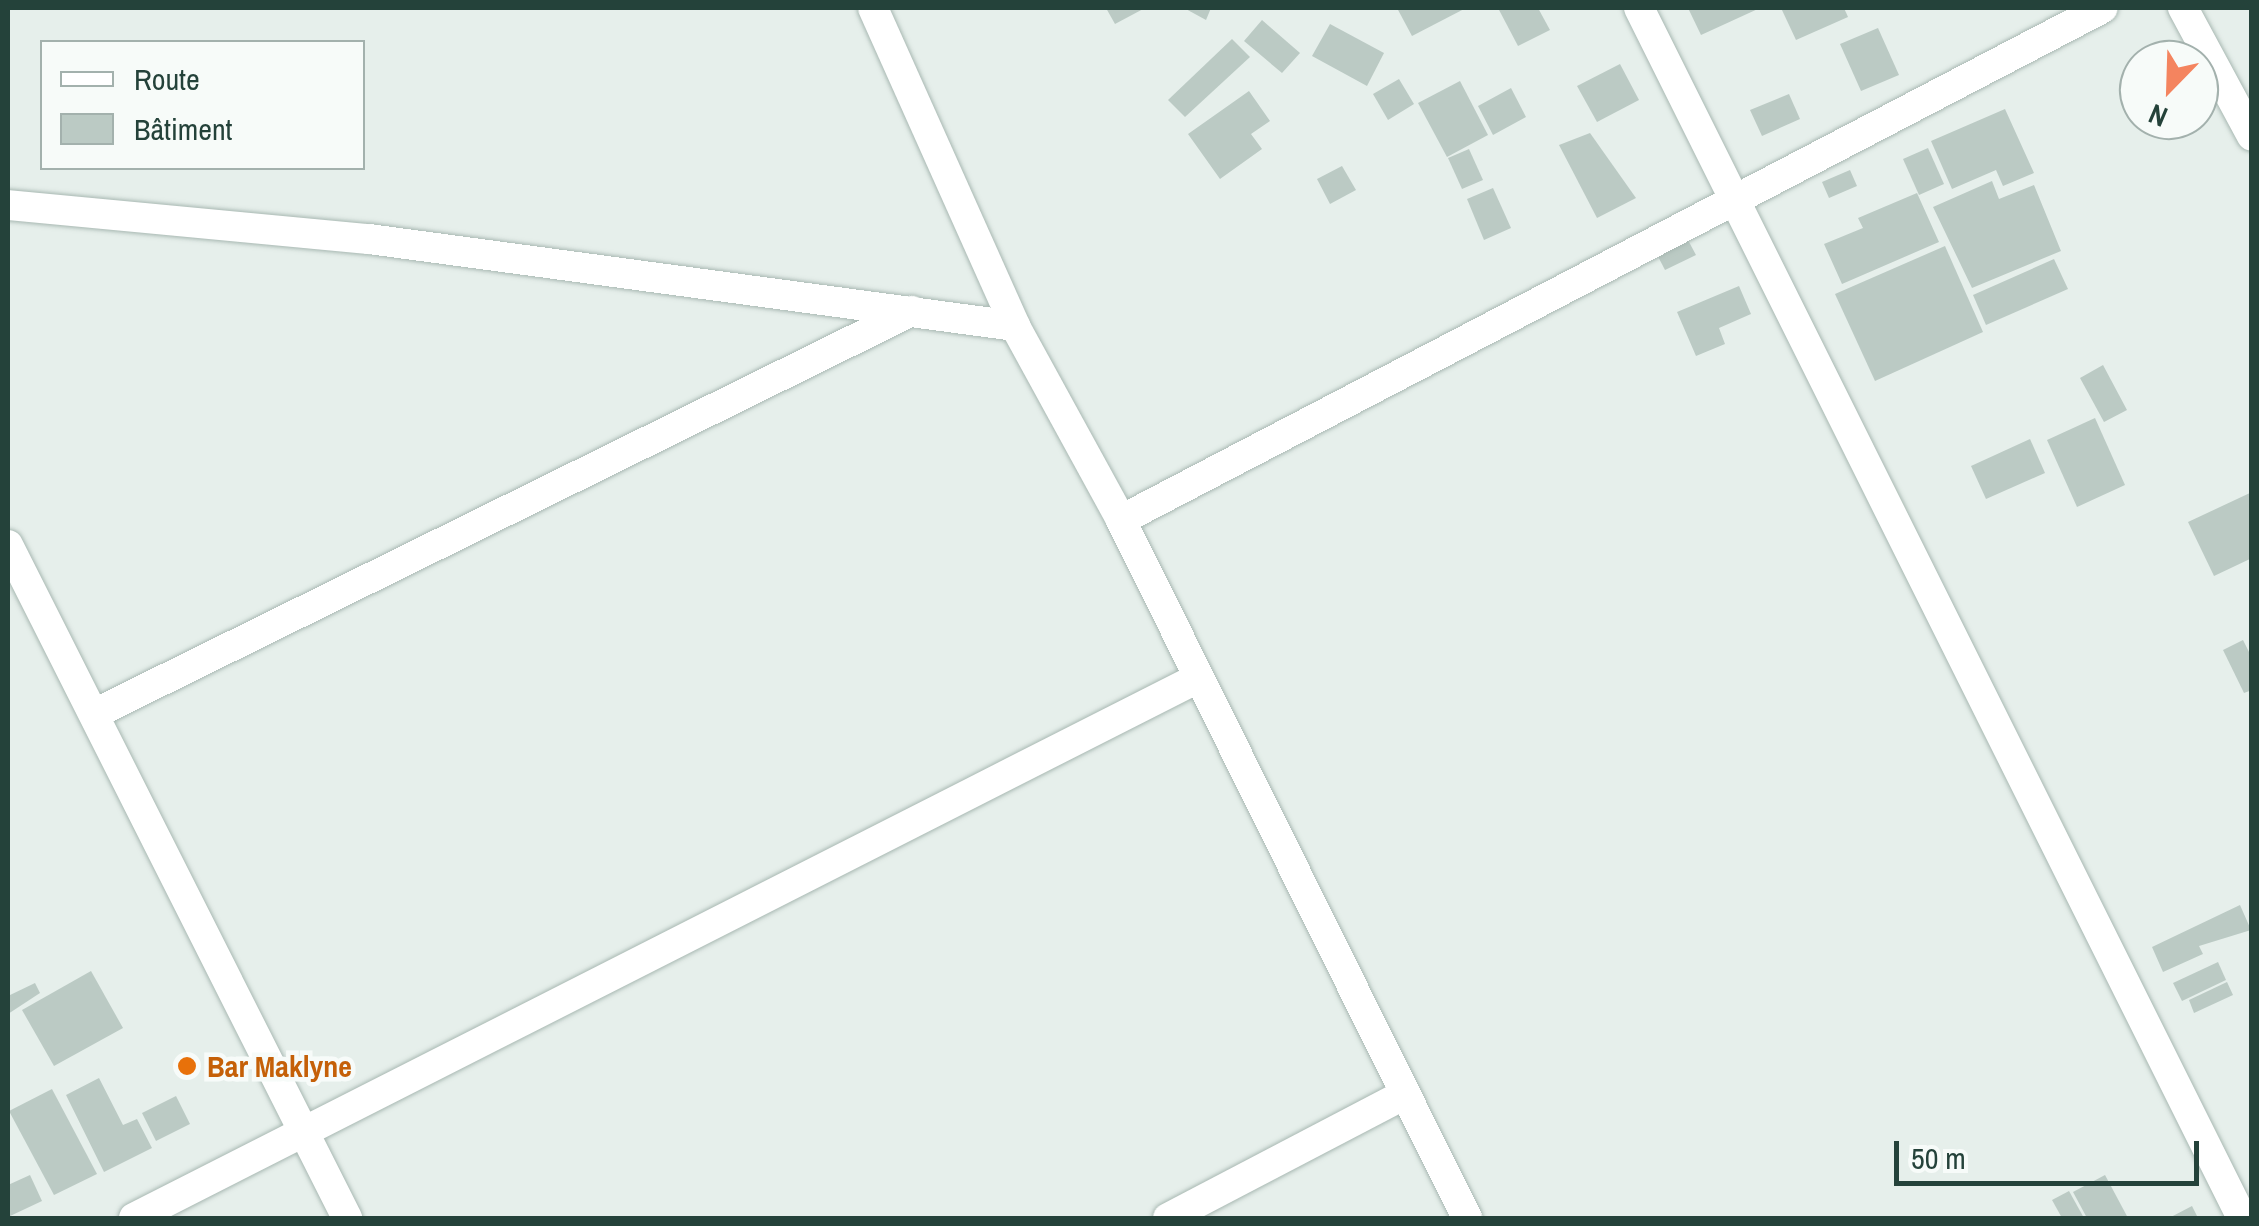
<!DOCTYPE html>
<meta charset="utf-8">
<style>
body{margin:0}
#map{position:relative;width:2259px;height:1226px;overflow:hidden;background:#e6efeb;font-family:"Archivo Narrow",sans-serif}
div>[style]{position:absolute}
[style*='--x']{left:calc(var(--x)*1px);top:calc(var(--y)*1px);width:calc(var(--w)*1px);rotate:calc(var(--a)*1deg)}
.building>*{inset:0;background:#bbcac4}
.roads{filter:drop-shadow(0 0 2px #a8b8b2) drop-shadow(0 0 2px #a8b8b2)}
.minor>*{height:30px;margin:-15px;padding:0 15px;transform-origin:15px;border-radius:15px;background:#fff}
.tertiary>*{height:30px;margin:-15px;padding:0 15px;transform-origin:15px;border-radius:15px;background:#fff}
.dots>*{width:28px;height:28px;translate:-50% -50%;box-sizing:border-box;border:5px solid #f7fbf9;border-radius:50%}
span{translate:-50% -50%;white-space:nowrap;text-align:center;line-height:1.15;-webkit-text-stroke:9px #f7fbf9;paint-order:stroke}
.food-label{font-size:30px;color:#c56008;font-weight:700}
.left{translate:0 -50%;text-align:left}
.frame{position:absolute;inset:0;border:10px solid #24423a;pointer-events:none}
.legend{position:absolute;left:40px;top:40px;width:325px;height:130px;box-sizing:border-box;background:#f7fbf9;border:2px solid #a3b1ad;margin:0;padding:12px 18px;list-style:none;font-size:30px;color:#24423a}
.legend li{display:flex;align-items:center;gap:20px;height:50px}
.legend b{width:50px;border:2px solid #a3b1ad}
.north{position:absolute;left:2119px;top:40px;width:100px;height:100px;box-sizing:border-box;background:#f7fbf9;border:2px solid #a3b1ad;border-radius:50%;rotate:203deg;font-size:28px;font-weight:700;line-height:40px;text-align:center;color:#24423a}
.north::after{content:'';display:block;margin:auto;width:35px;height:45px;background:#f4845f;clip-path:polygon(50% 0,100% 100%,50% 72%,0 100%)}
.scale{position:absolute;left:1894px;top:1141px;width:305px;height:45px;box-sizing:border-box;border:5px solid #24423a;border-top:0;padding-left:12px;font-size:30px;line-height:35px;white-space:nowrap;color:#24423a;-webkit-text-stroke:8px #f7fbf9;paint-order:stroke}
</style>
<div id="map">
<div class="building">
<i style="clip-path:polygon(1106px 8px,1145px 8px,1115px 24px)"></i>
<i style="clip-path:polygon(1184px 8px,1211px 8px,1206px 20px)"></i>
<i style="clip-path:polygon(1397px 8px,1466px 8px,1412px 36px)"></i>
<i style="clip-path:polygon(1498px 8px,1538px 8px,1550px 30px,1518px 46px)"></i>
<i style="clip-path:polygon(1688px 8px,1760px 8px,1701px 35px)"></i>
<i style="clip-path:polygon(1781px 8px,1844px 8px,1848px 17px,1796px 40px)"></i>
<i style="clip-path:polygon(1262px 20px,1300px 53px,1282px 73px,1244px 41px)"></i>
<i style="clip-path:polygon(1330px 24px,1384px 53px,1367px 86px,1312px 56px)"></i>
<i style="clip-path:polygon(1878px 28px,1899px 75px,1861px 91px,1840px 44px)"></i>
<i style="clip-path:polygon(1232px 39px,1250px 57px,1185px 117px,1168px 100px)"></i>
<i style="clip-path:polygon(1620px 64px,1639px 100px,1597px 122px,1577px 86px)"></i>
<i style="clip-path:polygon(1399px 79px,1414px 104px,1388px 120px,1373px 94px)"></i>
<i style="clip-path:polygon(1460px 81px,1488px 135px,1447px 157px,1418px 103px)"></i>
<i style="clip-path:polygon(1511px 88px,1526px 117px,1493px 135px,1478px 106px)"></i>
<i style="clip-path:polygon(1249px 91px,1270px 121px,1251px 134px,1262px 149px,1220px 179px,1188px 134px)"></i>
<i style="clip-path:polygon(1789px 94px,1800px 119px,1762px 136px,1750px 110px)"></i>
<i style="clip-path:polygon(2005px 109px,2034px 173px,2003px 186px,1996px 170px,1952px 189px,1931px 141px)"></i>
<i style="clip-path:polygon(1590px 133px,1636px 198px,1597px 218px,1559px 145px)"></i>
<i style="clip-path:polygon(1928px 148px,1944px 184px,1919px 195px,1903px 159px)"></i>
<i style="clip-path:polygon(1469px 149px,1483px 180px,1462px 189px,1448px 158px)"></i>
<i style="clip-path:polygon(1342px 166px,1356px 190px,1330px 204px,1317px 179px)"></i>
<i style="clip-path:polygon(1850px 170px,1857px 186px,1829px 198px,1822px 182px)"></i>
<i style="clip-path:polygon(1992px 181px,1999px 199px,2034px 185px,2061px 251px,1972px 288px,1933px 207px)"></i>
<i style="clip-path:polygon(1493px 188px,1511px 228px,1484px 240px,1467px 199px)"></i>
<i style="clip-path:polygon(1917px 193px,1939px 242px,1842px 284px,1824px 244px,1863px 228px,1858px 218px)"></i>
<i style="clip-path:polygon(1681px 227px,1696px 255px,1665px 270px,1651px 243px)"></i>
<i style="clip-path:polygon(1945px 246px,1983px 332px,1875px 381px,1835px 294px)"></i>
<i style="clip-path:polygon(2054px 259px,2068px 289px,1986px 325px,1973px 295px)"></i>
<i style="clip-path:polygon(1739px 286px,1751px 314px,1719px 328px,1725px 344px,1696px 356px,1677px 312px)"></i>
<i style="clip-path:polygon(2103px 365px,2127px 410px,2104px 422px,2080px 378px)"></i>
<i style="clip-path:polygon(2095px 418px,2125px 485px,2077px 507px,2047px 440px)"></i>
<i style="clip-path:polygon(2030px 439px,2045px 473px,1986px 499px,1971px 466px)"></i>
<i style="clip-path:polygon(2252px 492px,2252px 558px,2214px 576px,2188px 522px)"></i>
<i style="clip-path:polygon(2243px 640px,2252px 658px,2252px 690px,2244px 693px,2223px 650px)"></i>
<i style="clip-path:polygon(2240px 905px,2251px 930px,2199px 946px,2203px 954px,2163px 972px,2152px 947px)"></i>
<i style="clip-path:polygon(2218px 962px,2226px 980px,2182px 1001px,2173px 983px)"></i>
<i style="clip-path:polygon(91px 971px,123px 1028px,54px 1066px,22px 1010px)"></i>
<i style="clip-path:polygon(2227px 982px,2233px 995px,2194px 1013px,2189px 1000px)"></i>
<i style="clip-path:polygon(35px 983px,40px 993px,8px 1014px,8px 996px)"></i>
<i style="clip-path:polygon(99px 1078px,123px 1125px,137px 1119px,152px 1148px,104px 1172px,66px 1095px)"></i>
<i style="clip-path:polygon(52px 1089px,97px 1174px,54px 1195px,9px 1111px)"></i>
<i style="clip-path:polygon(176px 1096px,190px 1124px,156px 1141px,142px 1113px)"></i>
<i style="clip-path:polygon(30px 1175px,42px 1201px,8px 1217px,8px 1185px)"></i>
<i style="clip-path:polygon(2105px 1175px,2128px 1218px,2087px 1218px,2073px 1192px)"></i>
<i style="clip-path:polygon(2069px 1191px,2084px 1218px,2062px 1218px,2052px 1200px)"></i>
<i style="clip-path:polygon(2192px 1206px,2198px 1218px,2169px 1218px)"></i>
</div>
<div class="roads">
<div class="minor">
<i style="--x:873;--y:8;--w:348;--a:65.9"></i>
<i style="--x:1015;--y:326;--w:221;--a:61.3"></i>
<i style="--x:1121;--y:520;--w:779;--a:63.63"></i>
<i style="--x:1639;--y:8;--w:1352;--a:63.51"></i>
<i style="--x:2183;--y:8;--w:145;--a:61.7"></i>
<i style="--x:8;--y:205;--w:363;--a:5.4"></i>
<i style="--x:369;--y:239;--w:652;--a:7.67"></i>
<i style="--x:1121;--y:520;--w:1107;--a:-27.54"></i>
<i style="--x:94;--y:714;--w:912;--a:-26.23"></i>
<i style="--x:134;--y:1218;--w:1193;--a:-26.91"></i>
<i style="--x:1168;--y:1218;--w:267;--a:-27.6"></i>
</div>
<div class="tertiary">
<i style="--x:8;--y:545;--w:754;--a:63.26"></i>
</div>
</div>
<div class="dots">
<i style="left:187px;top:1066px;background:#e8710a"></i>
</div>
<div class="food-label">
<span class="left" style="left:207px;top:1066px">Bar Maklyne</span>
</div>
<div class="frame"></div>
<ul class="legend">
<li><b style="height:12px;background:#fff"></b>Route</li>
<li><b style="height:28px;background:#bbcac4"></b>Bâtiment</li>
</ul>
<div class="north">N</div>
<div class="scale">50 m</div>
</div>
